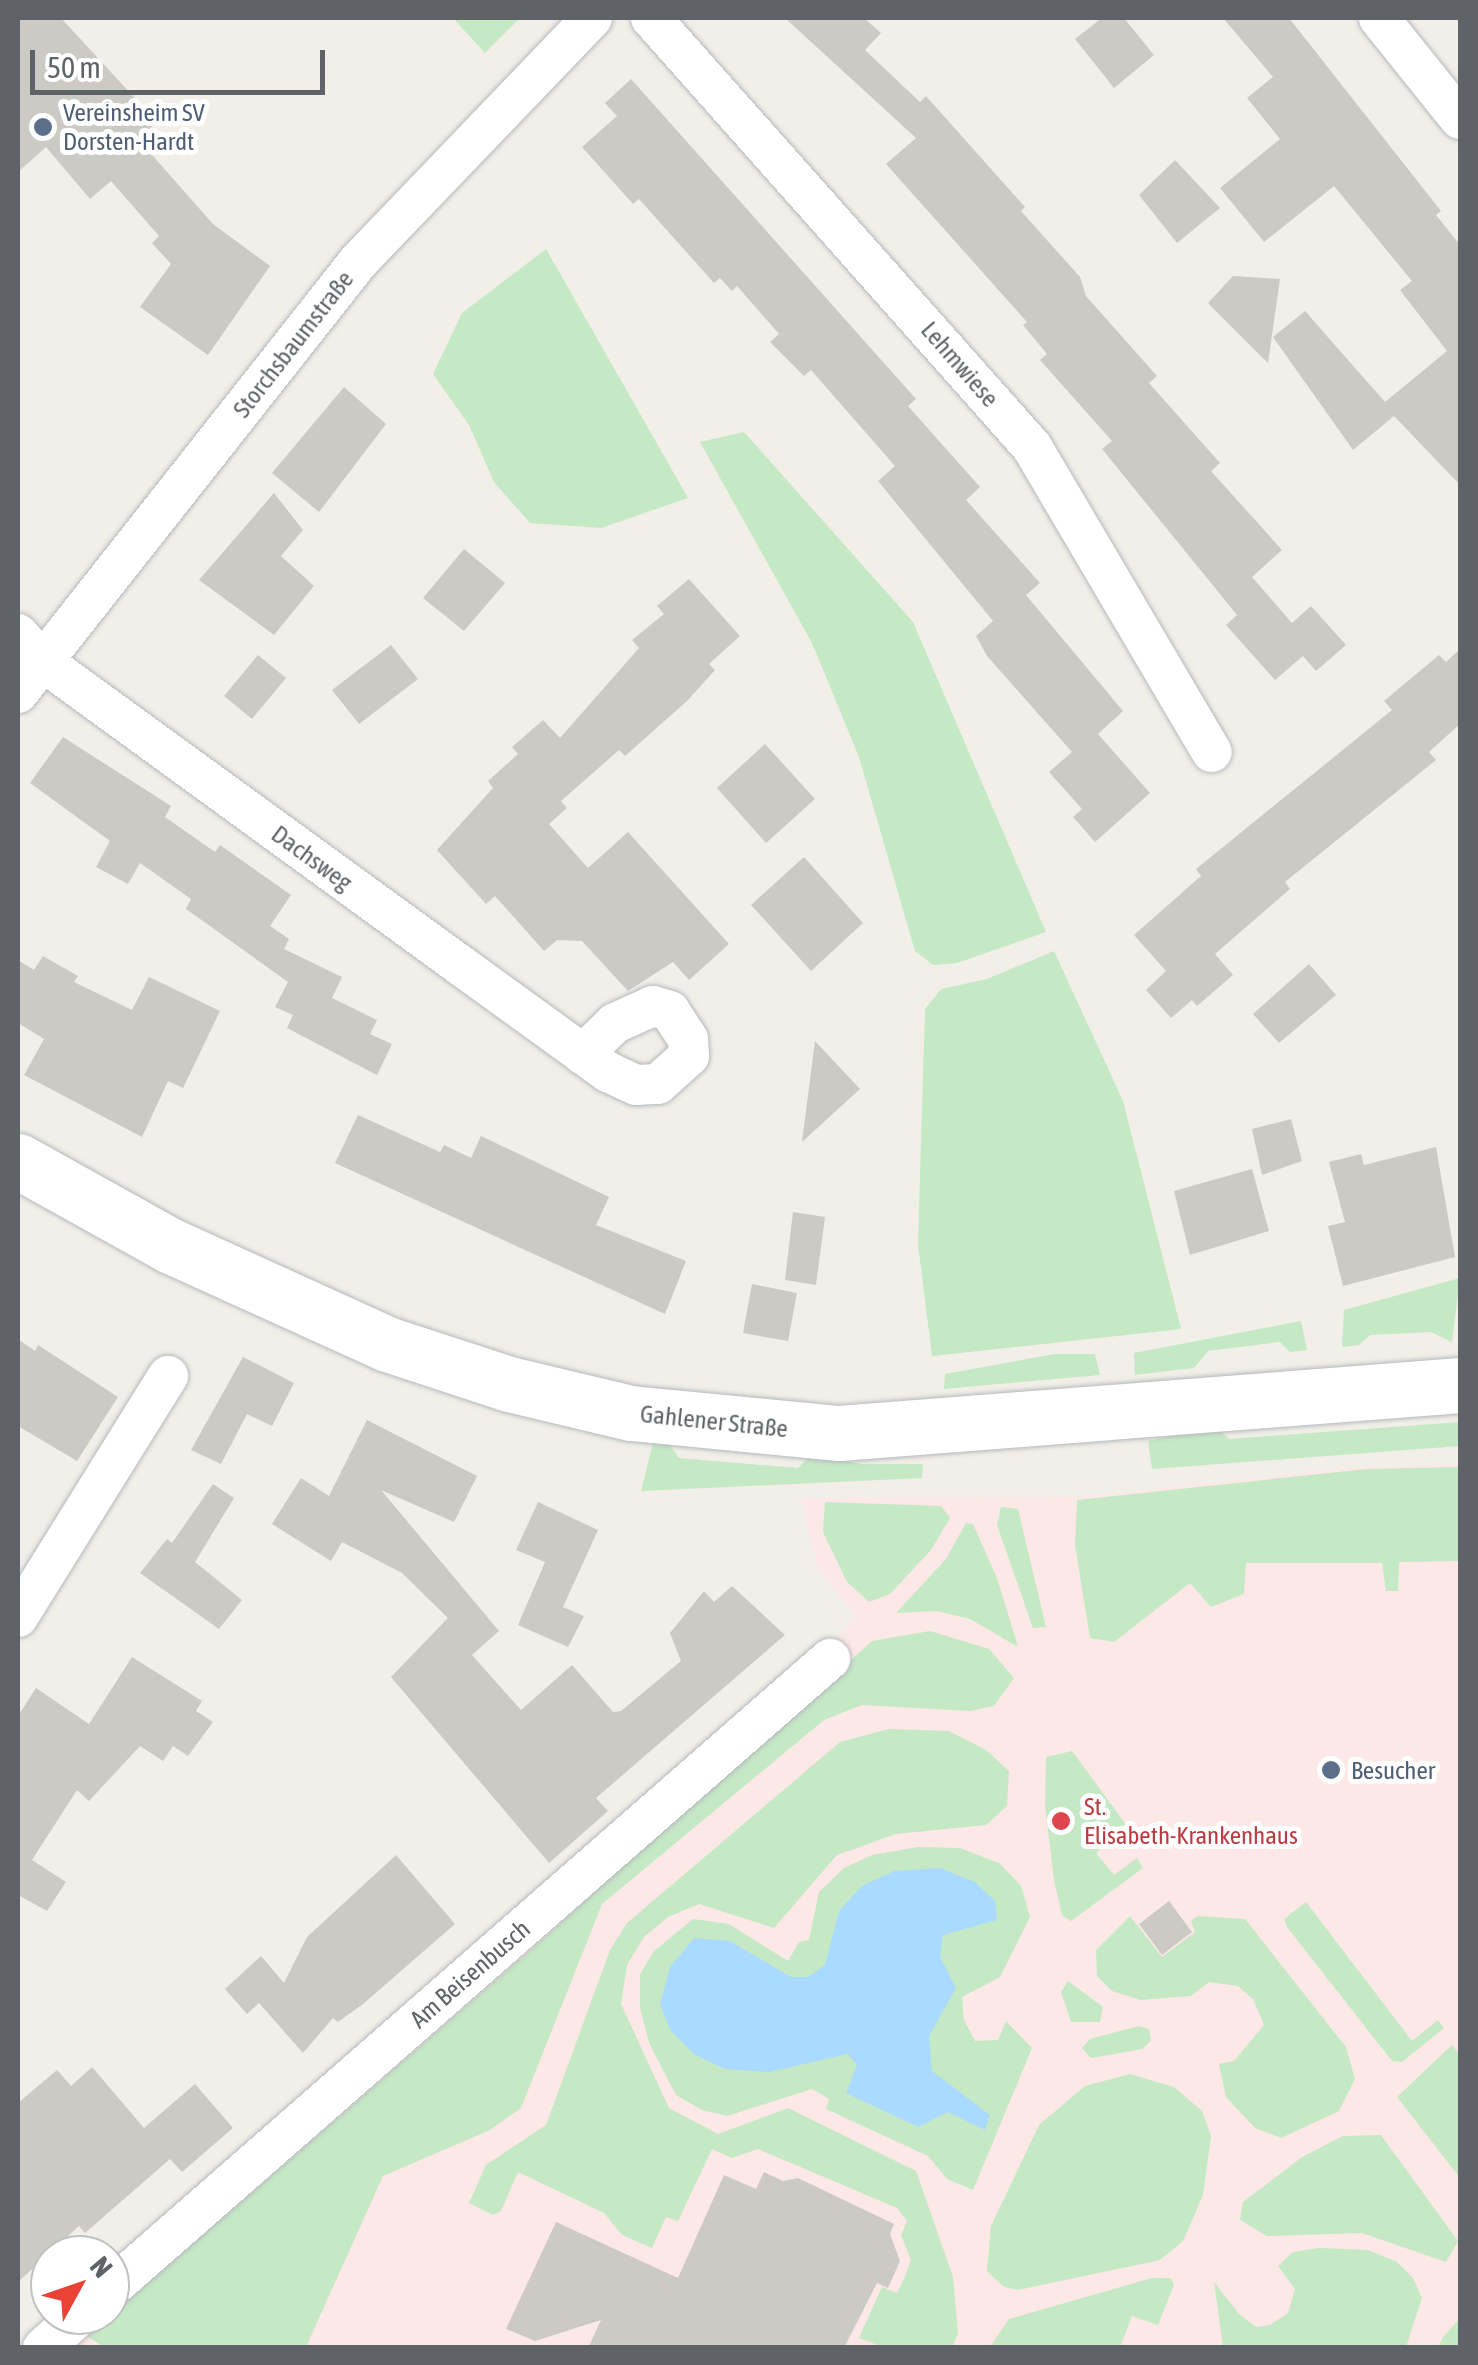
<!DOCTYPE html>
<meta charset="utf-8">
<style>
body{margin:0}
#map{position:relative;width:1478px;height:2365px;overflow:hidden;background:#f1efe8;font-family:"Asap Condensed",sans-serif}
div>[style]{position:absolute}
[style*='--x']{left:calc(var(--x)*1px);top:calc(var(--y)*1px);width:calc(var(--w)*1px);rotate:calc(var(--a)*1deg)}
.medical>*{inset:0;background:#fce8e6}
.green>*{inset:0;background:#c5e8c5}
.water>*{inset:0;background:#aadaff}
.building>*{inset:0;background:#cccac5}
.roads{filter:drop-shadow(0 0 2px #b5b8bc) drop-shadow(0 0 2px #b5b8bc)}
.minor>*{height:40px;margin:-20px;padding:0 20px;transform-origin:20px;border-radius:20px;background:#fff}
.secondary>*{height:55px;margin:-27.5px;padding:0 27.5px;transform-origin:27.5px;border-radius:27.5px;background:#fff}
.dots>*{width:28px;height:28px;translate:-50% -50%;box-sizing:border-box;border:5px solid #fff;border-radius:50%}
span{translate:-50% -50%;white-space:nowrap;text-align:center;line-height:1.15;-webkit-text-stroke:10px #fff;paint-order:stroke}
.service-label{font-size:25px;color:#4e5e75}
.left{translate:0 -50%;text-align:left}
.street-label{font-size:25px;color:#5f6368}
.health-label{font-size:25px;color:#be3a42}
.frame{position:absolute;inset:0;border:20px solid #5f6368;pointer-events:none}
.north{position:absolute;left:30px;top:2235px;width:100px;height:100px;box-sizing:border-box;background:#fff;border:2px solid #bfc1c3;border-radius:50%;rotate:50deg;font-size:28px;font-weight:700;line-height:40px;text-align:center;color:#5f6368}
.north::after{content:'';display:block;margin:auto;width:35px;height:45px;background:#ea4335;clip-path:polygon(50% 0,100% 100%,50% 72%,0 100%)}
.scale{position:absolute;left:30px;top:50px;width:295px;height:45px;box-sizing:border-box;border:5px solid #5f6368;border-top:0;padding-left:12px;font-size:30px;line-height:35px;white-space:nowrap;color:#5f6368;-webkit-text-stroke:8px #fff;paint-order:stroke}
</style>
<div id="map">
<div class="medical">
<i style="clip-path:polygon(1460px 1464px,1460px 2347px,56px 2348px,94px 2315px,110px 2315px,110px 2301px,755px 1732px,856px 1618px,816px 1564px,801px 1498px,1080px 1497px,1361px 1467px)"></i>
</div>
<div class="green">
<i style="clip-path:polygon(453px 18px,520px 18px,485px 53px)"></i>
<i style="clip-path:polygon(546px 249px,688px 498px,601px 528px,530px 523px,494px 482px,469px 425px,433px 374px,462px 313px)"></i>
<i style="clip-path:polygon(744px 432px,913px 622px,1046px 932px,957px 963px,933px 965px,915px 951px,859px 757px,812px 643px,700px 442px)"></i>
<i style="clip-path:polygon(1054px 951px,1123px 1101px,1181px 1329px,932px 1356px,918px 1244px,925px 1009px,941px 989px,987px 979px)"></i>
<i style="clip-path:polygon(1460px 1278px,1452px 1342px,1431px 1332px,1370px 1335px,1359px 1345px,1342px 1347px,1344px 1310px)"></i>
<i style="clip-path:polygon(1301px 1321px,1307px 1350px,1290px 1352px,1280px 1342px,1208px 1351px,1194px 1368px,1135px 1375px,1134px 1353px)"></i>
<i style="clip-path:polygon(1055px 1354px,1095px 1354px,1100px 1375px,944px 1389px,945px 1374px)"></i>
<i style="clip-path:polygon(1460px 1422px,1460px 1446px,1152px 1469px,1148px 1441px,1214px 1426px,1229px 1439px)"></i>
<i style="clip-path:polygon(654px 1439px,668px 1442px,679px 1458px,798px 1468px,812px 1454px,861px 1464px,923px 1464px,922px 1478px,641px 1491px)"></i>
<i style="clip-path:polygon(1460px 1467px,1460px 1561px,1399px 1562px,1398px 1591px,1386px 1591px,1382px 1563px,1246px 1563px,1244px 1594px,1211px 1607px,1190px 1583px,1114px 1642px,1090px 1638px,1075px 1545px,1077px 1500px,1367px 1469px)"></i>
<i style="clip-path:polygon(825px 1502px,941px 1506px,950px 1518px,931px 1550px,890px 1594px,869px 1602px,847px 1582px,823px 1532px)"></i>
<i style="clip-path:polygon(1001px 1507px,1018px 1509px,1046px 1627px,1033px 1628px,997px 1525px)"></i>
<i style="clip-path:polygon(966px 1523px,973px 1524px,997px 1578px,1018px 1647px,970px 1619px,937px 1611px,896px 1613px,946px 1559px)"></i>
<i style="clip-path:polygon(930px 1631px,989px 1649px,1014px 1678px,994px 1706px,970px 1711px,862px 1705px,824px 1720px,602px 1904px,521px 2108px,490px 2130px,383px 2176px,306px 2347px,104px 2347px,87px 2336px,533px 1948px,872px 1641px)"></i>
<i style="clip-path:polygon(889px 1729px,949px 1731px,986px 1750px,1009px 1771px,1007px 1806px,986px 1825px,896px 1834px,837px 1855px,774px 1928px,699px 1904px,668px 1917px,644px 1937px,627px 1965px,621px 2004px,669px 2108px,718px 2134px,788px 2108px,916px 2171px,953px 2277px,958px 2334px,952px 2347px,883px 2347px,859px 2338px,882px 2287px,897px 2293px,906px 2274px,911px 2260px,901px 2235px,907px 2221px,897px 2208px,758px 2149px,732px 2158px,712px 2149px,678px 2221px,666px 2217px,652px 2248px,622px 2235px,604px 2213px,518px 2172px,501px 2211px,493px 2215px,469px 2203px,486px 2165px,546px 2125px,610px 1950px,627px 1923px,840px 1742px)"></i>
<i style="clip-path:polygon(1072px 1751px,1127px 1826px,1096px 1853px,1114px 1875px,1137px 1858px,1143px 1868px,1071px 1921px,1062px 1915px,1054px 1880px,1045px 1806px,1046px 1757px)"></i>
<i style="clip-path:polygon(918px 1847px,960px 1848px,999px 1863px,1021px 1886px,1030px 1917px,1000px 1977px,962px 1997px,964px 2020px,975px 2041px,998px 2040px,1006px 2021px,1032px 2048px,973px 2190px,947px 2179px,928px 2156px,826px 2109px,829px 2099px,812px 2089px,727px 2116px,702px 2110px,676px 2095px,649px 2043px,640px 2007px,640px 1974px,654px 1951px,693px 1919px,729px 1924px,788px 1961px,799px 1942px,809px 1940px,819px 1892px,844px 1868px,872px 1855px)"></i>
<i style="clip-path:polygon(1306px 1902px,1412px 2041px,1438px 2020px,1444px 2028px,1402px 2062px,1392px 2061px,1287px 1927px,1284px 1919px)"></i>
<i style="clip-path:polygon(1130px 1916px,1162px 1957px,1195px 1932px,1191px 1921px,1198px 1916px,1245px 1919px,1346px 2047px,1355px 2079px,1339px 2111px,1281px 2138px,1255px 2128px,1226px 2097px,1219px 2064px,1234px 2061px,1264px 2025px,1253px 1999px,1238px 1986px,1209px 1982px,1191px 1996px,1140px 2000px,1112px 1991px,1097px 1976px,1096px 1950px)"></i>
<i style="clip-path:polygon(1068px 1981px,1103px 2007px,1100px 2022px,1071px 2022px,1061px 1992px)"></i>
<i style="clip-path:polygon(1139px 2026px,1149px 2029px,1151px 2040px,1143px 2049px,1091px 2058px,1082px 2048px,1090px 2039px)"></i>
<i style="clip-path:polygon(1452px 2045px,1460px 2055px,1460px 2178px,1397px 2097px)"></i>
<i style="clip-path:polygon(1130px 2074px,1174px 2087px,1202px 2111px,1211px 2136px,1203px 2195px,1183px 2241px,1160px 2260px,1018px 2290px,1004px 2287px,987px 2271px,991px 2226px,1039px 2125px,1085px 2086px)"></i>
<i style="clip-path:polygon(1381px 2135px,1458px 2241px,1446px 2262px,1362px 2233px,1267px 2236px,1240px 2220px,1243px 2202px,1302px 2157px,1343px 2136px)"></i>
<i style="clip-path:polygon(1319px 2248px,1368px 2250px,1397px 2262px,1413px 2278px,1422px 2298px,1406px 2347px,1223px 2347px,1214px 2282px,1239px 2314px,1256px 2327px,1270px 2325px,1288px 2313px,1295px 2289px,1278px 2266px,1293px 2252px)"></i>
<i style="clip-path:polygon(1152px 2278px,1171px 2278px,1174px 2285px,1158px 2325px,1132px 2316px,1120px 2347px,990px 2347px,1009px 2319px)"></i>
<i style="clip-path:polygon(1460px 2318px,1460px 2347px,1438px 2347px,1443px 2337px)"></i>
</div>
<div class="water">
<i style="clip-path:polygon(940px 1868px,975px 1882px,995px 1901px,997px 1920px,943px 1935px,940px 1956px,956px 1988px,929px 2036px,932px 2071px,990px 2115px,985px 2130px,948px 2112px,918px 2127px,846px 2093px,857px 2065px,848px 2054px,769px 2072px,725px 2069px,695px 2055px,670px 2030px,660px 2004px,670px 1967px,694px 1938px,730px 1941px,791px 1977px,808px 1977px,825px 1965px,839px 1911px,862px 1886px,894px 1871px)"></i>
</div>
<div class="building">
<i style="clip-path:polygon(18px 18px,61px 18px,157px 122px,138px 139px,213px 224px,270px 266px,208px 355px,140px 307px,171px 264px,152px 243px,159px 236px,111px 181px,90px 199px,46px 147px,18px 172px)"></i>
<i style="clip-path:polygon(785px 18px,864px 18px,881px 33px,865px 50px,920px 102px,926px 96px,1025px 207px,1021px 211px,1080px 277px,1086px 296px,1157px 376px,1149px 383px,1220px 463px,1211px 471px,1282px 550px,1252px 577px,1292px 623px,1311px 606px,1346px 645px,1316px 671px,1303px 656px,1275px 680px,1226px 625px,1237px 615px,1102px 449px,1112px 441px,1040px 360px,1047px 354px,1023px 325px,1027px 322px,886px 164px,916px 138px)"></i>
<i style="clip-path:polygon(1102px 18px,1124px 18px,1154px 55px,1114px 88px,1075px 39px)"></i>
<i style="clip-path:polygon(1223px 18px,1289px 18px,1441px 211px,1436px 215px,1460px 245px,1460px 485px,1394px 416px,1353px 450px,1273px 337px,1305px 311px,1385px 402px,1447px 351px,1400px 290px,1412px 281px,1334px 186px,1264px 242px,1220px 188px,1280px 139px,1247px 98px,1273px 77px)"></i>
<i style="clip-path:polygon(631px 79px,916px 399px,908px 406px,980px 487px,966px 500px,1040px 583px,1026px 595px,1123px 711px,1098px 734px,1150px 793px,1095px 842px,1073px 817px,1082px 809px,1049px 772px,1072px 752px,987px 656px,976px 636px,993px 621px,878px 481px,895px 466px,811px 370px,804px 376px,770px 342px,779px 334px,737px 286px,732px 291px,720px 278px,714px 283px,639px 199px,633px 204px,582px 147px,617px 116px,605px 103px)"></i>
<i style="clip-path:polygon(1175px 160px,1220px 208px,1177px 243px,1139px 195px)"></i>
<i style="clip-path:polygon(1233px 276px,1280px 279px,1268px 363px,1208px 303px)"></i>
<i style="clip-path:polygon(344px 387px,386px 424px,319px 512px,272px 473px)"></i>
<i style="clip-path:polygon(274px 493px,303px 530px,281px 556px,314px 586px,274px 635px,199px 580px)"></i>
<i style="clip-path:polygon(464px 549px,505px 583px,464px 631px,423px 598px)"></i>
<i style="clip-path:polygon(689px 579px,740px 636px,709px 664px,715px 670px,687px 701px,625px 756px,619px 750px,561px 801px,567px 808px,549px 824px,588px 868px,628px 832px,729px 944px,689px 980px,673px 962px,628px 991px,582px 941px,557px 940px,544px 951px,495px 896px,486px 904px,437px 850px,493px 788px,488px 781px,518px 754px,512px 747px,543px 720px,560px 738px,639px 648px,632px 640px,664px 614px,657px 606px)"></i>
<i style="clip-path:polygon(391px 645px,418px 679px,359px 724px,332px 690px)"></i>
<i style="clip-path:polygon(1460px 649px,1460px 724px,1429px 752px,1436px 760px,1285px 882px,1290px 889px,1215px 954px,1233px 975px,1197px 1006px,1192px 1000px,1171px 1018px,1146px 990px,1166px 971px,1134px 935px,1201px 876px,1196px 869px,1392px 710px,1384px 701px,1439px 655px,1446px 662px)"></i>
<i style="clip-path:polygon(258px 655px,286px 678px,252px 719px,224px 696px)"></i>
<i style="clip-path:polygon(63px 737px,171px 806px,165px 817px,215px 852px,220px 845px,291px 895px,270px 926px,289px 939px,284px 949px,342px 977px,332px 998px,377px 1020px,370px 1034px,392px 1044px,377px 1075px,287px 1028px,293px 1015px,275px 1007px,288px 982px,186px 909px,191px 899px,140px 863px,128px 884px,96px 867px,110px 841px,30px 783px)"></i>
<i style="clip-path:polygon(765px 744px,815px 799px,766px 843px,717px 788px)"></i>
<i style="clip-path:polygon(804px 857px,863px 923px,811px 971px,751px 905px)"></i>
<i style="clip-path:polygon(43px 956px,78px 976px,74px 982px,132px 1010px,149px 977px,220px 1011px,183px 1088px,168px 1081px,142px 1137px,24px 1075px,44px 1039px,18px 1023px,18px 960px,34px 970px)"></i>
<i style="clip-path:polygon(1309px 964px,1336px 995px,1279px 1043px,1253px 1014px)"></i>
<i style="clip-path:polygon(815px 1041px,860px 1089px,802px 1142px)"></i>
<i style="clip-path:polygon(358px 1115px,440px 1152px,444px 1145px,471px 1158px,481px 1136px,609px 1197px,596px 1225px,686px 1261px,665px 1314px,335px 1163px)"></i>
<i style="clip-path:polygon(1291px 1119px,1302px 1161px,1262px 1175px,1252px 1129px)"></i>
<i style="clip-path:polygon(1436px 1147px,1455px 1257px,1343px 1286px,1328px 1226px,1345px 1222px,1329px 1162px,1361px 1154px,1364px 1165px)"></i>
<i style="clip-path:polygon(1252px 1169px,1269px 1231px,1190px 1255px,1174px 1191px)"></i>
<i style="clip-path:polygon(793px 1212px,825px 1217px,816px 1285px,785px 1280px)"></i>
<i style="clip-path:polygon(752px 1284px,797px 1293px,788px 1341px,743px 1333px)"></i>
<i style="clip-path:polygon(18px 1339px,35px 1351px,38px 1345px,118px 1397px,77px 1461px,18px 1426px)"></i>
<i style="clip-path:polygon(243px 1357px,294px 1383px,272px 1426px,247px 1414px,221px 1464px,191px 1450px)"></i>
<i style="clip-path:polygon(367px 1420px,477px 1476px,454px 1522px,381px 1490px,499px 1631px,472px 1655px,521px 1710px,572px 1665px,613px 1712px,621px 1711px,681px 1661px,670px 1633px,704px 1591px,714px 1602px,732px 1586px,785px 1635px,596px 1798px,608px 1811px,549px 1863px,391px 1677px,448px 1618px,402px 1573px,342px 1542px,331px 1561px,272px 1524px,301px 1478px,329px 1496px)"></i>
<i style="clip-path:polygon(213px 1484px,234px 1498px,195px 1562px,242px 1600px,219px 1629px,140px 1573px,167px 1539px,172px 1543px)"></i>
<i style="clip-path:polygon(538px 1502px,598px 1530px,563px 1607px,584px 1616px,568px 1647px,518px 1625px,545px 1562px,516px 1550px)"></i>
<i style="clip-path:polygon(132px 1657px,202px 1701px,196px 1711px,213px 1722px,188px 1756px,173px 1746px,163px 1761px,140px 1746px,89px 1801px,77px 1790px,32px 1860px,66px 1882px,47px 1911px,18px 1895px,18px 1716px,36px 1688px,89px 1724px)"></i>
<i style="clip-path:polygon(396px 1855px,455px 1924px,363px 2004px,338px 2022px,333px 2018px,303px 2053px,259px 2003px,247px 2014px,225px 1989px,261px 1956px,284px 1983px,307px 1937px)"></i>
<i style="clip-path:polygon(1169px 1901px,1192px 1932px,1162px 1955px,1139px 1924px)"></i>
<i style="clip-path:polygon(92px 2067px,144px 2128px,195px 2084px,233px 2128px,182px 2172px,170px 2159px,85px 2233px,79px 2226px,18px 2282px,18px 2103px,57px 2070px,71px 2086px)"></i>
<i style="clip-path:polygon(764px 2172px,783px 2181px,798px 2178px,894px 2224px,890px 2234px,900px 2261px,888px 2288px,877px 2283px,844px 2348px,588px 2348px,601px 2320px,535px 2341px,506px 2329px,556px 2222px,678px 2278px,724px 2175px,756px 2189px)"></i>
</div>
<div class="roads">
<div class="minor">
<i style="--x:651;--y:18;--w:574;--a:48.39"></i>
<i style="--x:1032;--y:447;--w:354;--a:59.5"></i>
<i style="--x:1379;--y:18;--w:129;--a:51.3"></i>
<i style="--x:18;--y:634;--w:36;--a:48"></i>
<i style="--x:42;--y:661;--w:517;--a:36.03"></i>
<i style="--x:460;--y:965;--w:152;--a:35.9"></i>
<i style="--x:583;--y:1054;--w:31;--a:36"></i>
<i style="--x:608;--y:1072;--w:31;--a:25"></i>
<i style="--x:636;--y:1085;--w:22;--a:-3"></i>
<i style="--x:658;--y:1084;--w:42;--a:-42.1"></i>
<i style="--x:689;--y:1056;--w:17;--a:-93"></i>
<i style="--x:688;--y:1039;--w:33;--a:-123"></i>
<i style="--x:670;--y:1011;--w:18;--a:-164"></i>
<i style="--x:653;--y:1006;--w:42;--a:155.9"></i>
<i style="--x:615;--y:1023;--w:45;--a:135.9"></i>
<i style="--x:18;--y:693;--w:549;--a:-51.73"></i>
<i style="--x:358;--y:262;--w:338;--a:-46.2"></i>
<i style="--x:18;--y:1617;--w:284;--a:-58.1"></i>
<i style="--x:110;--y:2289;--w:957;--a:-41.19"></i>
<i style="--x:43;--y:2348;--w:50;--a:-41.7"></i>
</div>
<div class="secondary">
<i style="--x:18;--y:1161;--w:175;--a:29.1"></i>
<i style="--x:171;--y:1246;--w:237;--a:24.4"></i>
<i style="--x:387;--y:1344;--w:128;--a:18.2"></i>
<i style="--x:509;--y:1384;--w:125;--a:13.4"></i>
<i style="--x:631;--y:1413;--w:209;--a:5.5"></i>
<i style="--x:839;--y:1433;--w:623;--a:-4.42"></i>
</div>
</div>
<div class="dots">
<i style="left:43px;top:127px;background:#5c6f8a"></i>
<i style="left:1331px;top:1770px;background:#5c6f8a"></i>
<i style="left:1061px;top:1821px;background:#e0444e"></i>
</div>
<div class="service-label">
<span class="left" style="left:63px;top:127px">Vereinsheim SV<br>Dorsten-Hardt</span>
<span class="left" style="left:1351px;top:1770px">Besucher</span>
</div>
<div class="street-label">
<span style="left:293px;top:344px;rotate:-52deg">Storchsbaumstraße</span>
<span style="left:960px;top:364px;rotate:49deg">Lehmwiese</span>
<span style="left:312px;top:858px;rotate:36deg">Dachsweg</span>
<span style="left:714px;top:1421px;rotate:6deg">Gahlener Straße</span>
<span style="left:470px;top:1974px;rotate:-41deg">Am Beisenbusch</span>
</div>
<div class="health-label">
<span class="left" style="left:1084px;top:1821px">St.<br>Elisabeth-Krankenhaus</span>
</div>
<div class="frame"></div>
<div class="north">N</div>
<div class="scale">50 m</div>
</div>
